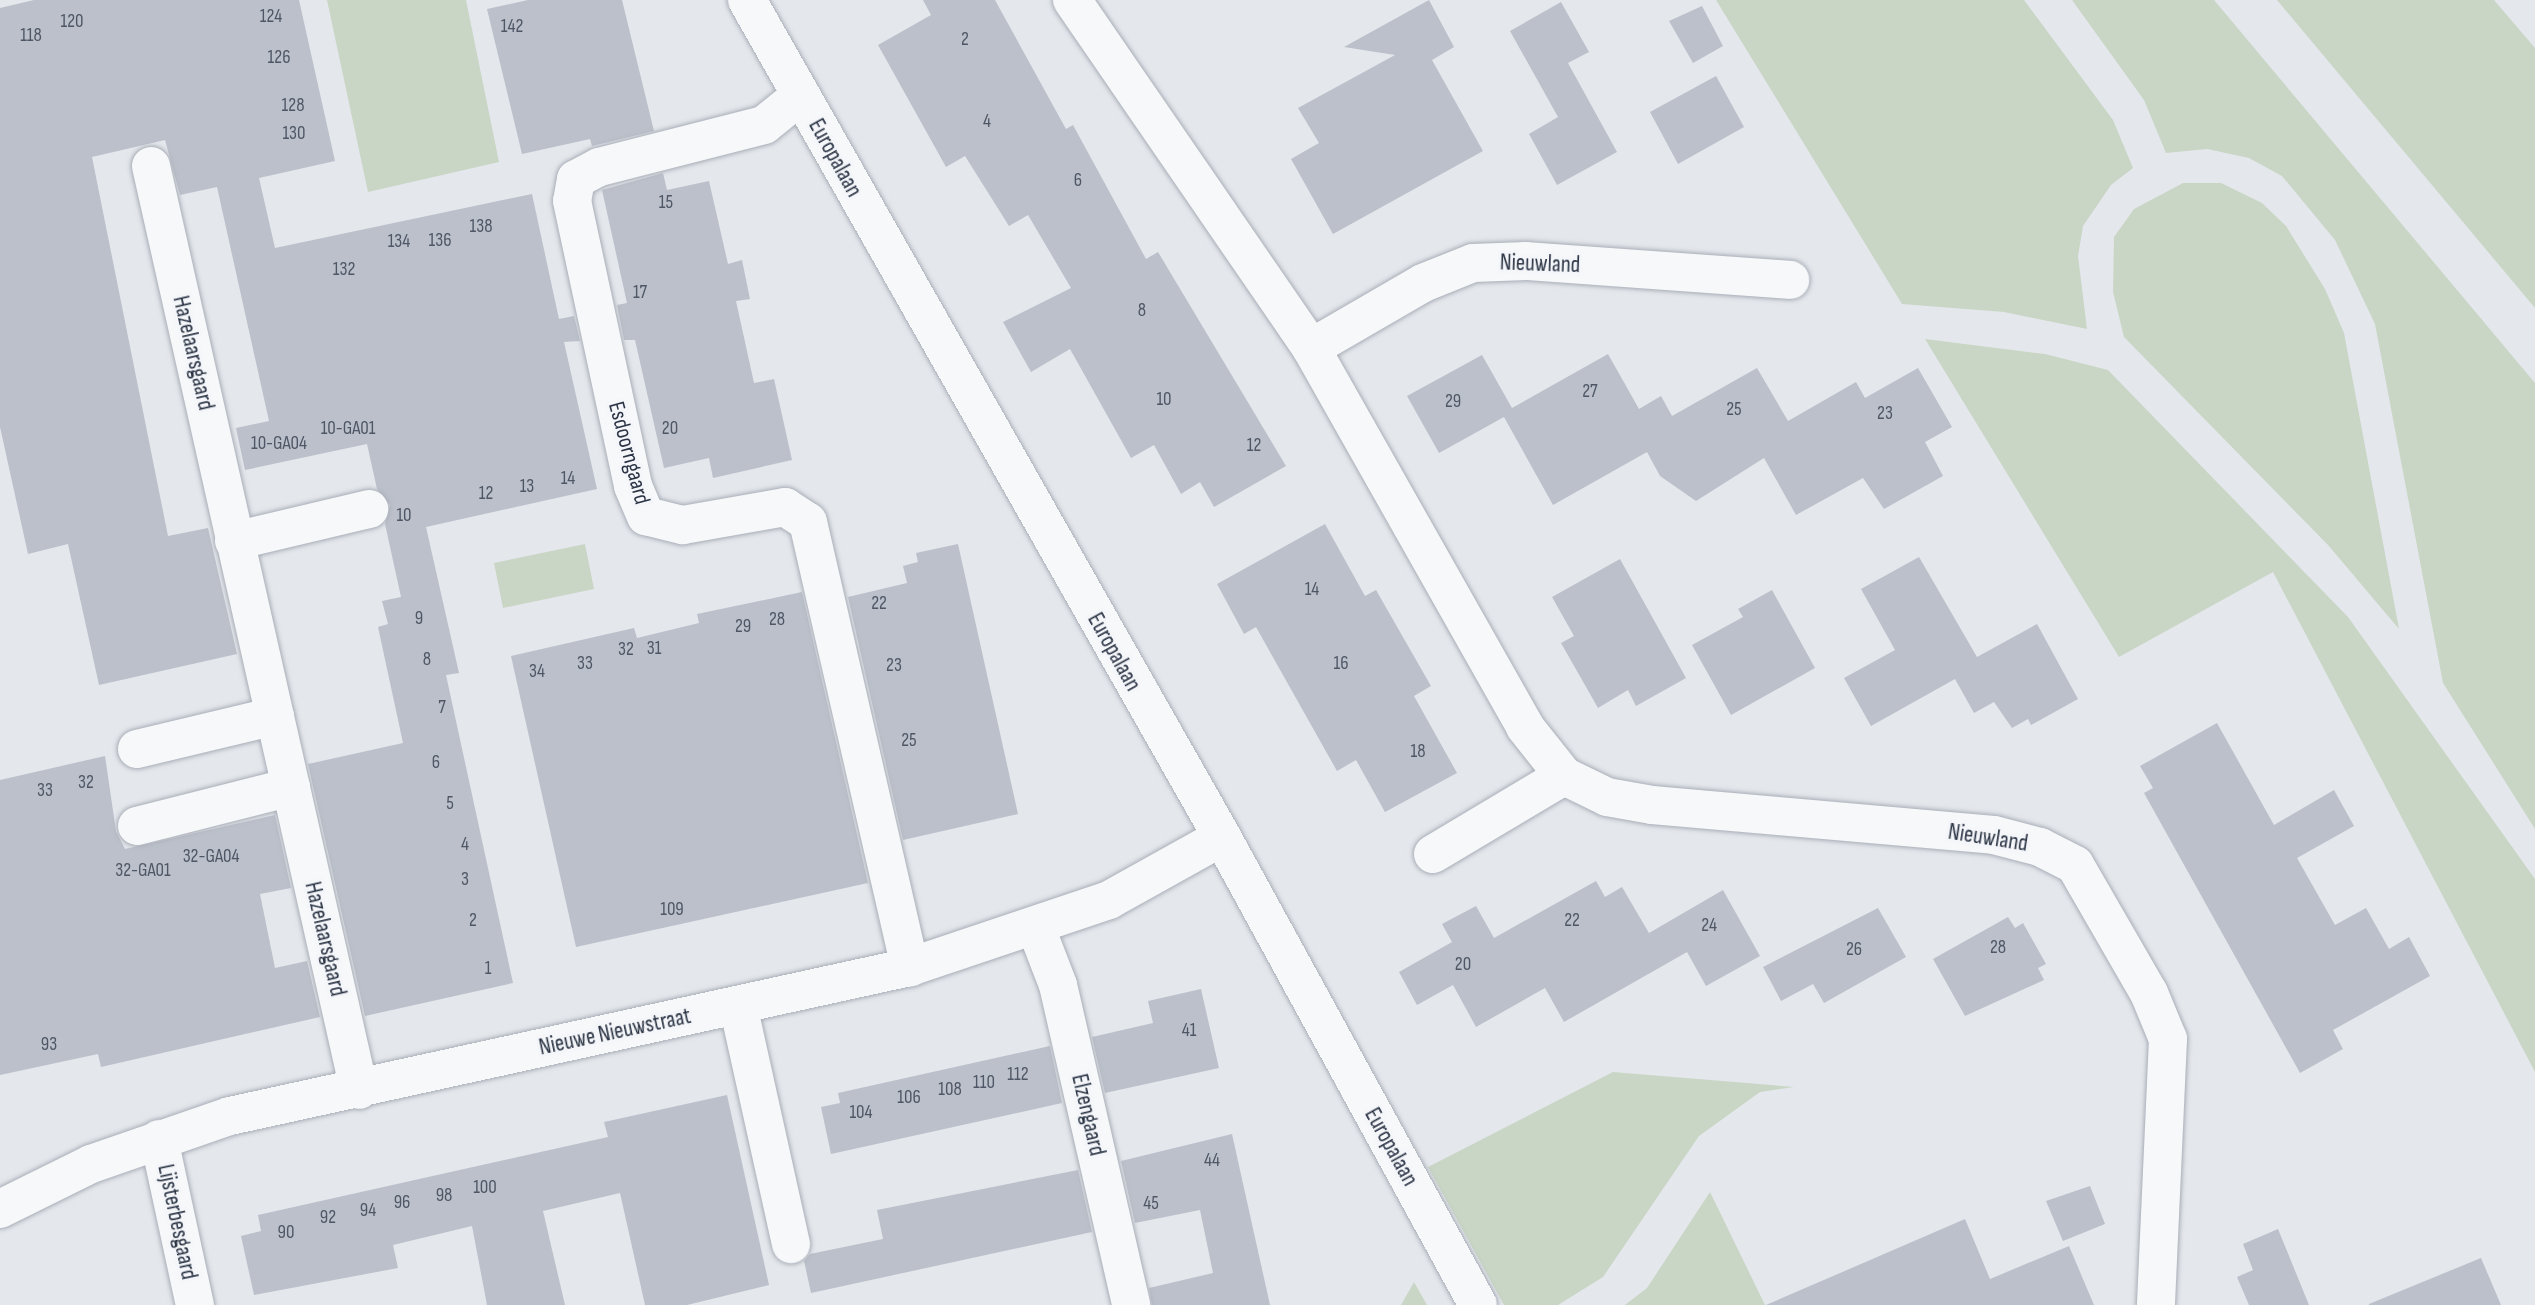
<!DOCTYPE html>
<style>
body{margin:0}
#map{position:relative;width:2535px;height:1305px;overflow:hidden;background:#e4e7ec;font-family:"Sofia Sans Condensed",sans-serif}
div>[style]{position:absolute}
[style*='--x']{left:calc(var(--x)*1px);top:calc(var(--y)*1px);width:calc(var(--w)*1px);rotate:calc(var(--a)*1deg)}
.green>*{inset:0;background:#c9d6c5}
.building>*{inset:0;background:#bbc0ca}
.roads{filter:drop-shadow(0 0 2px #a9aeb7) drop-shadow(0 0 2px #a9aeb7)}
.minor>*{height:38px;margin:-19px;padding:0 19px;transform-origin:19px;border-radius:19px;background:#f7f8fa}
.tertiary>*{height:38px;margin:-19px;padding:0 19px;transform-origin:19px;border-radius:19px;background:#f7f8fa}
span{translate:-50% -50%;white-space:nowrap;text-align:center;line-height:1.15;-webkit-text-stroke:7px #f4f6f9;paint-order:stroke}
.number-label{font-size:19px;color:#4f5766}
.number-label span{-webkit-text-stroke-width:0}
.street-label{font-size:23px;color:#2b3445}
</style>
<div id="map">
<div class="green">
<i style="clip-path:polygon(327px 0,466px 0,499px 162px,368px 192px)"></i>
<i style="clip-path:polygon(1716px 0,2024px 0,2113px 120px,2133px 168px,2111px 185px,2083px 226px,2078px 256px,2087px 329px,2004px 312px,1902px 304px)"></i>
<i style="clip-path:polygon(2072px 0,2214px 0,2535px 383px,2535px 829px,2443px 683px,2375px 324px,2335px 240px,2282px 176px,2249px 158px,2207px 149px,2166px 153px,2144px 100px)"></i>
<i style="clip-path:polygon(2277px 0,2494px 0,2535px 48px,2535px 308px)"></i>
<i style="clip-path:polygon(2183px 183px,2221px 183px,2262px 203px,2286px 226px,2325px 289px,2344px 333px,2399px 629px,2328px 545px,2124px 337px,2113px 292px,2114px 237px,2134px 209px)"></i>
<i style="clip-path:polygon(1925px 339px,2045px 354px,2108px 370px,2348px 617px,2535px 879px,2535px 1072px,2273px 572px,2119px 657px)"></i>
<i style="clip-path:polygon(585px 544px,594px 589px,503px 608px,494px 563px)"></i>
<i style="clip-path:polygon(1613px 1072px,1794px 1087px,1760px 1092px,1699px 1136px,1603px 1277px,1558px 1305px,1504px 1305px,1428px 1167px)"></i>
<i style="clip-path:polygon(1710px 1192px,1765px 1305px,1625px 1305px,1647px 1288px)"></i>
<i style="clip-path:polygon(1414px 1282px,1427px 1305px,1401px 1305px)"></i>
</div>
<div class="building">
<i style="clip-path:polygon(34px 0,299px 0,335px 161px,259px 178px,275px 248px,532px 194px,559px 319px,574px 316px,580px 341px,564px 342px,597px 489px,426px 527px,459px 673px,446px 675px,513px 983px,365px 1016px,308px 764px,403px 743px,378px 627px,388px 624px,382px 601px,401px 597px,385px 524px,390px 505px,377px 489px,367px 444px,245px 470px,236px 428px,269px 421px,217px 187px,180px 195px,165px 140px,92px 157px,168px 536px,208px 528px,237px 654px,99px 685px,68px 544px,28px 554px,0 427px,0 8px)"></i>
<i style="clip-path:polygon(528px 0,622px 0,654px 131px,592px 146px,590px 139px,522px 154px,487px 9px)"></i>
<i style="clip-path:polygon(923px 0,995px 0,1066px 129px,1073px 125px,1146px 259px,1158px 252px,1286px 466px,1214px 507px,1200px 482px,1181px 494px,1154px 445px,1131px 458px,1070px 349px,1031px 372px,1003px 322px,1071px 288px,1028px 215px,1009px 226px,965px 156px,946px 167px,878px 45px,931px 15px)"></i>
<i style="clip-path:polygon(1429px 0,1454px 47px,1432px 60px,1483px 151px,1333px 234px,1291px 159px,1319px 143px,1298px 108px,1395px 55px,1344px 47px)"></i>
<i style="clip-path:polygon(1561px 2px,1589px 52px,1568px 63px,1617px 152px,1557px 185px,1529px 134px,1558px 117px,1510px 31px)"></i>
<i style="clip-path:polygon(1702px 6px,1723px 46px,1693px 63px,1669px 21px)"></i>
<i style="clip-path:polygon(1716px 76px,1744px 127px,1678px 164px,1650px 112px)"></i>
<i style="clip-path:polygon(663px 173px,667px 190px,709px 181px,728px 264px,742px 260px,750px 299px,736px 301px,754px 383px,774px 379px,792px 460px,713px 478px,709px 458px,664px 468px,635px 340px,624px 340px,617px 305px,627px 303px,602px 190px)"></i>
<i style="clip-path:polygon(1608px 354px,1639px 409px,1661px 396px,1672px 416px,1757px 368px,1788px 421px,1856px 382px,1865px 398px,1918px 368px,1952px 427px,1925px 442px,1943px 476px,1884px 509px,1863px 478px,1796px 515px,1764px 458px,1696px 501px,1660px 476px,1647px 452px,1553px 505px,1504px 417px,1439px 453px,1407px 396px,1482px 355px,1512px 408px)"></i>
<i style="clip-path:polygon(1325px 524px,1365px 596px,1376px 590px,1431px 686px,1414px 696px,1457px 773px,1385px 812px,1356px 760px,1337px 771px,1256px 627px,1244px 634px,1217px 584px)"></i>
<i style="clip-path:polygon(958px 544px,1018px 814px,903px 840px,848px 597px,907px 583px,903px 566px,918px 562px,916px 553px)"></i>
<i style="clip-path:polygon(1919px 557px,1977px 657px,2037px 624px,2078px 699px,2031px 725px,2028px 719px,2012px 728px,1994px 702px,1974px 713px,1955px 679px,1871px 726px,1844px 678px,1895px 650px,1861px 589px)"></i>
<i style="clip-path:polygon(1620px 559px,1686px 678px,1636px 706px,1628px 690px,1598px 708px,1561px 643px,1574px 636px,1552px 597px)"></i>
<i style="clip-path:polygon(1772px 590px,1815px 668px,1731px 715px,1692px 645px,1743px 617px,1738px 609px)"></i>
<i style="clip-path:polygon(802px 592px,868px 883px,576px 947px,511px 656px,634px 628px,637px 638px,699px 623px,697px 614px)"></i>
<i style="clip-path:polygon(2217px 723px,2274px 825px,2334px 790px,2354px 826px,2297px 858px,2335px 925px,2366px 908px,2389px 949px,2409px 937px,2430px 976px,2333px 1030px,2343px 1049px,2300px 1073px,2144px 793px,2153px 788px,2140px 766px)"></i>
<i style="clip-path:polygon(105px 756px,116px 831px,125px 849px,275px 815px,291px 888px,260px 894px,275px 968px,307px 961px,320px 1017px,101px 1067px,98px 1054px,0 1075px,0 780px)"></i>
<i style="clip-path:polygon(1596px 881px,1605px 897px,1622px 887px,1649px 933px,1723px 890px,1760px 956px,1706px 986px,1687px 952px,1564px 1022px,1545px 988px,1476px 1027px,1453px 985px,1417px 1005px,1399px 972px,1452px 942px,1442px 924px,1476px 906px,1494px 938px)"></i>
<i style="clip-path:polygon(1878px 908px,1906px 957px,1824px 1003px,1813px 984px,1781px 1001px,1763px 967px)"></i>
<i style="clip-path:polygon(2008px 917px,2015px 928px,2023px 923px,2046px 964px,2038px 968px,2044px 980px,1965px 1016px,1933px 959px)"></i>
<i style="clip-path:polygon(1201px 989px,1219px 1068px,1105px 1093px,1092px 1037px,1153px 1023px,1148px 1001px)"></i>
<i style="clip-path:polygon(1050px 1046px,1062px 1103px,831px 1154px,821px 1107px,840px 1103px,838px 1093px)"></i>
<i style="clip-path:polygon(727px 1095px,769px 1285px,687px 1305px,645px 1305px,620px 1193px,543px 1211px,565px 1305px,487px 1305px,472px 1226px,393px 1245px,398px 1268px,254px 1295px,241px 1236px,261px 1231px,258px 1215px,608px 1137px,604px 1122px)"></i>
<i style="clip-path:polygon(1232px 1134px,1270px 1305px,1152px 1305px,1149px 1288px,1213px 1273px,1200px 1210px,1135px 1223px,1121px 1161px)"></i>
<i style="clip-path:polygon(1078px 1170px,1092px 1232px,811px 1293px,804px 1261px,810px 1254px,883px 1239px,877px 1210px)"></i>
<i style="clip-path:polygon(2090px 1186px,2105px 1224px,2063px 1241px,2046px 1201px)"></i>
<i style="clip-path:polygon(1965px 1219px,1990px 1279px,2069px 1246px,2094px 1305px,1766px 1305px)"></i>
<i style="clip-path:polygon(2278px 1229px,2309px 1305px,2249px 1305px,2237px 1277px,2253px 1270px,2243px 1244px)"></i>
<i style="clip-path:polygon(2481px 1258px,2501px 1305px,2369px 1305px,2369px 1304px)"></i>
</div>
<div class="roads">
<div class="minor">
<i style="--x:1072;--y:0;--w:422;--a:55.5"></i>
<i style="--x:1311;--y:348;--w:435;--a:60.5"></i>
<i style="--x:1525;--y:727;--w:63;--a:51.5"></i>
<i style="--x:1564;--y:776;--w:48;--a:26"></i>
<i style="--x:1607;--y:797;--w:46;--a:10.1"></i>
<i style="--x:1652;--y:805;--w:343;--a:5"></i>
<i style="--x:1994;--y:835;--w:48;--a:14.6"></i>
<i style="--x:2040;--y:847;--w:39;--a:27"></i>
<i style="--x:2075;--y:865;--w:148;--a:60"></i>
<i style="--x:2149;--y:993;--w:50;--a:67.6"></i>
<i style="--x:2168;--y:1039;--w:266;--a:92.6"></i>
<i style="--x:800;--y:96;--w:46;--a:141.1"></i>
<i style="--x:764;--y:125;--w:170;--a:165.7"></i>
<i style="--x:599;--y:167;--w:26;--a:152"></i>
<i style="--x:576;--y:179;--w:22;--a:100"></i>
<i style="--x:572;--y:201;--w:291;--a:77.9"></i>
<i style="--x:633;--y:486;--w:33;--a:67"></i>
<i style="--x:646;--y:516;--w:38;--a:14"></i>
<i style="--x:683;--y:525;--w:104;--a:-10"></i>
<i style="--x:785;--y:507;--w:27;--a:33"></i>
<i style="--x:808;--y:522;--w:457;--a:77.1"></i>
<i style="--x:151;--y:166;--w:947;--a:77.31"></i>
<i style="--x:1311;--y:348;--w:129;--a:-30.1"></i>
<i style="--x:1423;--y:283;--w:54;--a:-21.8"></i>
<i style="--x:1473;--y:263;--w:53;--a:-2.2"></i>
<i style="--x:1526;--y:261;--w:265;--a:4.1"></i>
<i style="--x:234;--y:541;--w:139;--a:-13.3"></i>
<i style="--x:137;--y:749;--w:142;--a:-13.4"></i>
<i style="--x:137;--y:826;--w:159;--a:-14.2"></i>
<i style="--x:1433;--y:854;--w:152;--a:-30.8"></i>
<i style="--x:1036;--y:928;--w:61;--a:68.9"></i>
<i style="--x:1058;--y:985;--w:328;--a:77.1"></i>
<i style="--x:738;--y:1005;--w:245;--a:77.5"></i>
<i style="--x:159;--y:1139;--w:170;--a:77.8"></i>
<i style="--x:0;--y:1209;--w:102;--a:-26.3"></i>
<i style="--x:91;--y:1164;--w:147;--a:-19.1"></i>
<i style="--x:230;--y:1116;--w:696;--a:-12.36"></i>
<i style="--x:910;--y:967;--w:210;--a:-18.6"></i>
<i style="--x:1109;--y:900;--w:129;--a:-29.1"></i>
</div>
<div class="tertiary">
<i style="--x:747;--y:0;--w:962;--a:60.42"></i>
<i style="--x:1222;--y:837;--w:533;--a:61.32"></i>
</div>
</div>
<div class="number-label">
<span style="left:271px;top:17px">124</span>
<span style="left:72px;top:22px">120</span>
<span style="left:512px;top:27px">142</span>
<span style="left:31px;top:36px">118</span>
<span style="left:965px;top:40px">2</span>
<span style="left:279px;top:58px">126</span>
<span style="left:293px;top:106px">128</span>
<span style="left:987px;top:122px">4</span>
<span style="left:294px;top:134px">130</span>
<span style="left:1078px;top:181px">6</span>
<span style="left:666px;top:203px">15</span>
<span style="left:481px;top:227px">138</span>
<span style="left:440px;top:241px">136</span>
<span style="left:399px;top:242px">134</span>
<span style="left:344px;top:270px">132</span>
<span style="left:640px;top:293px">17</span>
<span style="left:1142px;top:311px">8</span>
<span style="left:1590px;top:392px">27</span>
<span style="left:1164px;top:400px">10</span>
<span style="left:1453px;top:402px">29</span>
<span style="left:1734px;top:410px">25</span>
<span style="left:1885px;top:414px">23</span>
<span style="left:348px;top:429px">10-GA01</span>
<span style="left:670px;top:429px">20</span>
<span style="left:279px;top:444px">10-GA04</span>
<span style="left:1254px;top:446px">12</span>
<span style="left:568px;top:479px">14</span>
<span style="left:527px;top:487px">13</span>
<span style="left:486px;top:494px">12</span>
<span style="left:404px;top:516px">10</span>
<span style="left:1312px;top:590px">14</span>
<span style="left:879px;top:604px">22</span>
<span style="left:419px;top:619px">9</span>
<span style="left:777px;top:620px">28</span>
<span style="left:743px;top:627px">29</span>
<span style="left:654px;top:649px">31</span>
<span style="left:626px;top:650px">32</span>
<span style="left:427px;top:660px">8</span>
<span style="left:585px;top:664px">33</span>
<span style="left:1341px;top:664px">16</span>
<span style="left:894px;top:666px">23</span>
<span style="left:537px;top:672px">34</span>
<span style="left:442px;top:708px">7</span>
<span style="left:909px;top:741px">25</span>
<span style="left:1418px;top:752px">18</span>
<span style="left:436px;top:763px">6</span>
<span style="left:86px;top:783px">32</span>
<span style="left:45px;top:791px">33</span>
<span style="left:450px;top:804px">5</span>
<span style="left:465px;top:845px">4</span>
<span style="left:211px;top:857px">32-GA04</span>
<span style="left:143px;top:871px">32-GA01</span>
<span style="left:465px;top:880px">3</span>
<span style="left:672px;top:910px">109</span>
<span style="left:473px;top:921px">2</span>
<span style="left:1572px;top:921px">22</span>
<span style="left:1709px;top:926px">24</span>
<span style="left:1998px;top:948px">28</span>
<span style="left:1854px;top:950px">26</span>
<span style="left:1463px;top:965px">20</span>
<span style="left:488px;top:969px">1</span>
<span style="left:1189px;top:1031px">41</span>
<span style="left:49px;top:1045px">93</span>
<span style="left:1018px;top:1075px">112</span>
<span style="left:984px;top:1083px">110</span>
<span style="left:950px;top:1090px">108</span>
<span style="left:909px;top:1098px">106</span>
<span style="left:861px;top:1113px">104</span>
<span style="left:1212px;top:1161px">44</span>
<span style="left:485px;top:1188px">100</span>
<span style="left:444px;top:1196px">98</span>
<span style="left:402px;top:1203px">96</span>
<span style="left:1151px;top:1204px">45</span>
<span style="left:368px;top:1211px">94</span>
<span style="left:328px;top:1218px">92</span>
<span style="left:286px;top:1233px">90</span>
</div>
<div class="street-label">
<span style="left:835px;top:158px;rotate:61deg">Europalaan</span>
<span style="left:1540px;top:264px;rotate:2deg">Nieuwland</span>
<span style="left:193px;top:353px;rotate:77deg">Hazelaarsgaard</span>
<span style="left:629px;top:453px;rotate:75deg">Esdoorngaard</span>
<span style="left:1114px;top:652px;rotate:61deg">Europalaan</span>
<span style="left:1988px;top:838px;rotate:9deg">Nieuwland</span>
<span style="left:325px;top:939px;rotate:77deg">Hazelaarsgaard</span>
<span style="left:615px;top:1032px;rotate:-12deg">Nieuwe Nieuwstraat</span>
<span style="left:1088px;top:1115px;rotate:77deg">Elzengaard</span>
<span style="left:1391px;top:1147px;rotate:61deg">Europalaan</span>
<span style="left:177px;top:1222px;rotate:78deg">Lijsterbesgaard</span>
</div>
</div>
